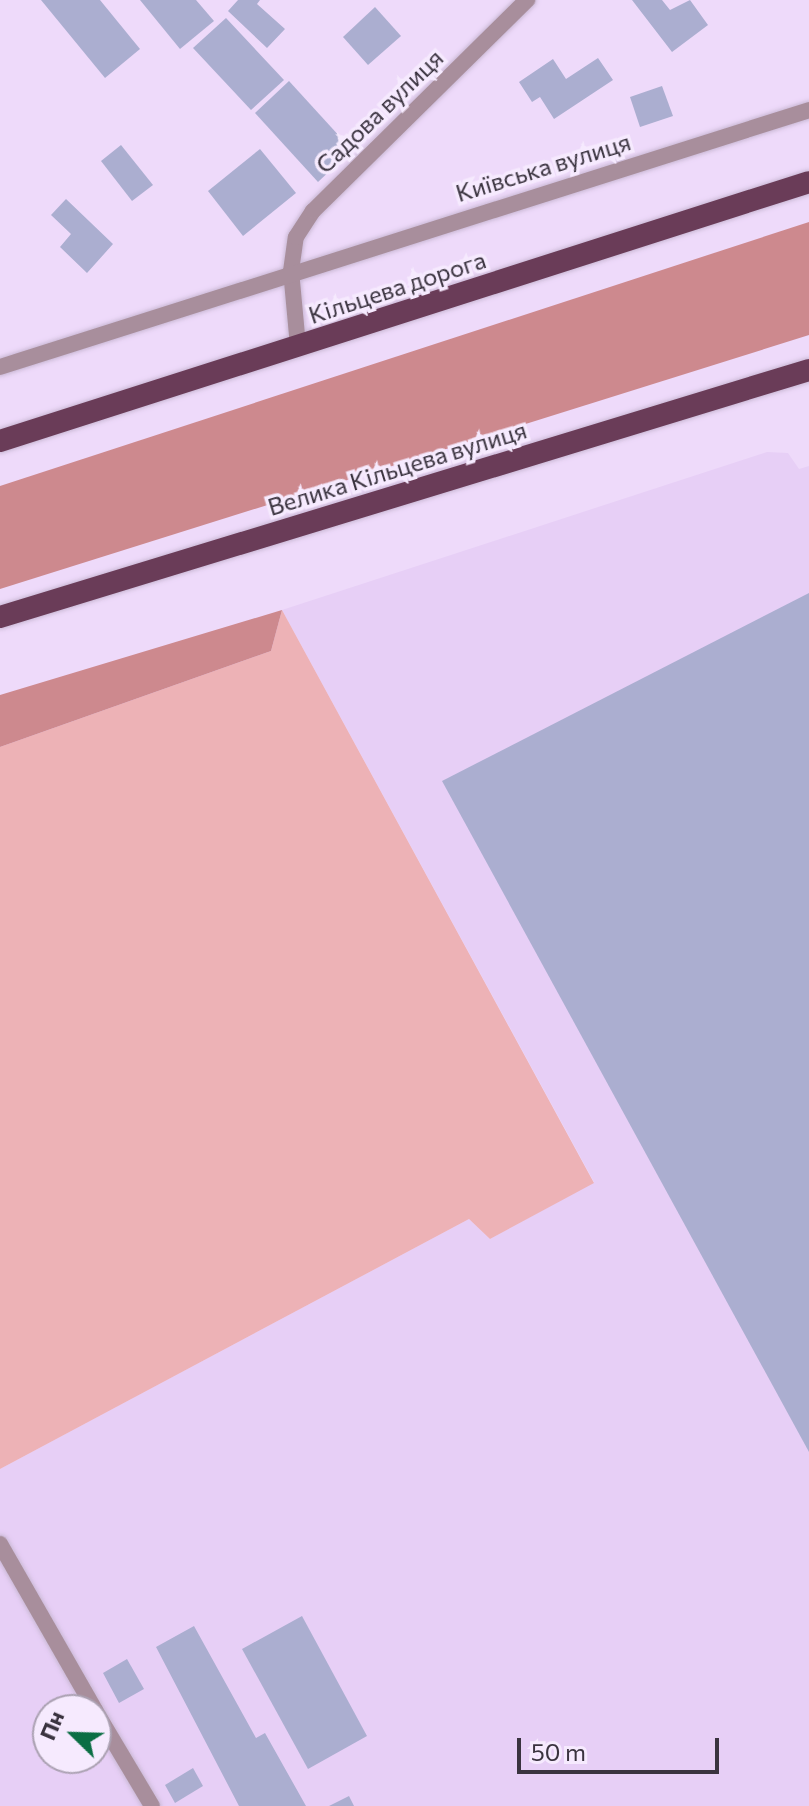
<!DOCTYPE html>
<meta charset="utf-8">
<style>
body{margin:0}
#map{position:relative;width:809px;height:1806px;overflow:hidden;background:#eedafa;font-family:Commissioner,sans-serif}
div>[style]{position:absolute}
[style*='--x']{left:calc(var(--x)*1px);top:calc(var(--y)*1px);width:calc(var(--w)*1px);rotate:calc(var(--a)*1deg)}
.built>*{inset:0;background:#e7cff6}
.green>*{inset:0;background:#edb2b6}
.forest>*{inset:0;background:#cd898e}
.building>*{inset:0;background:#abaed0}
.roads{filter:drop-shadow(0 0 2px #cab9d5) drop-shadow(0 0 2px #cab9d5)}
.service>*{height:16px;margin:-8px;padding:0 8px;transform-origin:8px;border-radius:8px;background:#a88e9c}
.minor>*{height:16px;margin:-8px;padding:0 8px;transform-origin:8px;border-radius:8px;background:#a88e9c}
.trunk>*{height:22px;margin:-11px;padding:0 11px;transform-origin:11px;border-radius:11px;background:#6a3c58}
span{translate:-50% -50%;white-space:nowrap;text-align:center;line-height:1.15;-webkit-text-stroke:7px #f6eafe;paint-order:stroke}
.street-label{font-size:24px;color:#3a333f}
.north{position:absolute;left:32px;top:1694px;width:80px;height:80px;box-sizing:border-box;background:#f6eafe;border:2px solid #aba1b2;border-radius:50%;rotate:293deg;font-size:22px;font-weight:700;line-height:32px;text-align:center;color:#3a333f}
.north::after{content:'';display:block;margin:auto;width:28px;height:36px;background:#0b6e44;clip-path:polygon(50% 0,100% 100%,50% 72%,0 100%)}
.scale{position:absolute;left:517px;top:1738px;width:202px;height:36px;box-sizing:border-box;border:4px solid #3a333f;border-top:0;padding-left:10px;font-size:24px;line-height:28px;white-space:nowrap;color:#3a333f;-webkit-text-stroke:6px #f6eafe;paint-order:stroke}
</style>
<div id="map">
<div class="built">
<i style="clip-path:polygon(evenodd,767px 452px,788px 453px,799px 469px,809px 466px,809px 1806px,0 1806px,0 1469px,469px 1219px,490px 1239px,594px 1182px,282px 610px,767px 452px,48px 1710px,96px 1710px,96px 1758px,48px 1758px,48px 1710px)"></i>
</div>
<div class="green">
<i style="clip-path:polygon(282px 610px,594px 1183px,490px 1239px,469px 1219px,0 1469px,0 747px,271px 651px)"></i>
</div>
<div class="forest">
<i style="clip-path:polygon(809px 222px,809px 335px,0 589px,0 486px)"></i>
<i style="clip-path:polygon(282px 610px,271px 651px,0 747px,0 695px)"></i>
</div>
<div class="building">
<i style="clip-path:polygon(41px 0,100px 0,140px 49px,105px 78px)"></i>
<i style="clip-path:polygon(140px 0,196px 0,214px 21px,180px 49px)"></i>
<i style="clip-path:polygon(238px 0,260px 0,257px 4px,285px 29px,267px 48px,228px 11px)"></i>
<i style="clip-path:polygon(632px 0,662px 0,670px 10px,690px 0,708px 25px,672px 52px)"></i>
<i style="clip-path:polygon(375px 7px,401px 36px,368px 65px,343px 37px)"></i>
<i style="clip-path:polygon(226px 18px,284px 80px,251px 110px,193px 48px)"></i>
<i style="clip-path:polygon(598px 58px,613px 80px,554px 119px,540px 97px,532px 102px,519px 82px,553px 59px,566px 79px)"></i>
<i style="clip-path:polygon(289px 81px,352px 150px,318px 182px,255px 113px)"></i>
<i style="clip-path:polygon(662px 86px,673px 116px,640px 127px,630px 97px)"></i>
<i style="clip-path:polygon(121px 145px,153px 185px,132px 201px,101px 161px)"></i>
<i style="clip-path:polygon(260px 149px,296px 193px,243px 236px,208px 191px)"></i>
<i style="clip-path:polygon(66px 199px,113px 244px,87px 273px,60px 247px,71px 234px,51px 215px)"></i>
<i style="clip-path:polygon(809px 593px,809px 1452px,442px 781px)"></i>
<i style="clip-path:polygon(302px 1616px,367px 1736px,308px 1769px,242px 1649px)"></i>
<i style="clip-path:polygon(194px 1626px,256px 1738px,265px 1733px,306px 1806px,239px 1806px,156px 1647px)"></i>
<i style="clip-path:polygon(127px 1659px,144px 1689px,119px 1703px,103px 1673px)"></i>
<i style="clip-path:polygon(193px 1768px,203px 1786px,175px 1803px,165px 1785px)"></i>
<i style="clip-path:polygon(349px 1796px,354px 1806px,329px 1806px)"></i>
</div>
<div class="roads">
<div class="service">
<i style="--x:0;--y:1544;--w:191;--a:60.2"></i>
<i style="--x:96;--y:1712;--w:109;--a:59.2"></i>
</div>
<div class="minor">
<i style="--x:298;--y:346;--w:75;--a:-95.3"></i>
<i style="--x:291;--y:271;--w:34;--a:-82"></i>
<i style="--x:296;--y:237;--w:31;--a:-57"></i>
<i style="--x:313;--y:211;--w:301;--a:-44.6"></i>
<i style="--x:0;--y:367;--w:849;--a:-17.62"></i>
</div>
<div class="trunk">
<i style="--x:0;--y:441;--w:849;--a:-17.75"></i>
<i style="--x:0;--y:617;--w:846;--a:-16.98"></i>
</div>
</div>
<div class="street-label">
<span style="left:379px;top:111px;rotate:-44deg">Садова вулиця</span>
<span style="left:543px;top:167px;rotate:-17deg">Київська вулиця</span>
<span style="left:397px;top:287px;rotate:-18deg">Кільцева дорога</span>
<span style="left:397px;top:468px;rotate:-17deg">Велика Кільцева вулиця</span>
</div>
<div class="north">Пн</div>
<div class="scale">50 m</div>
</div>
